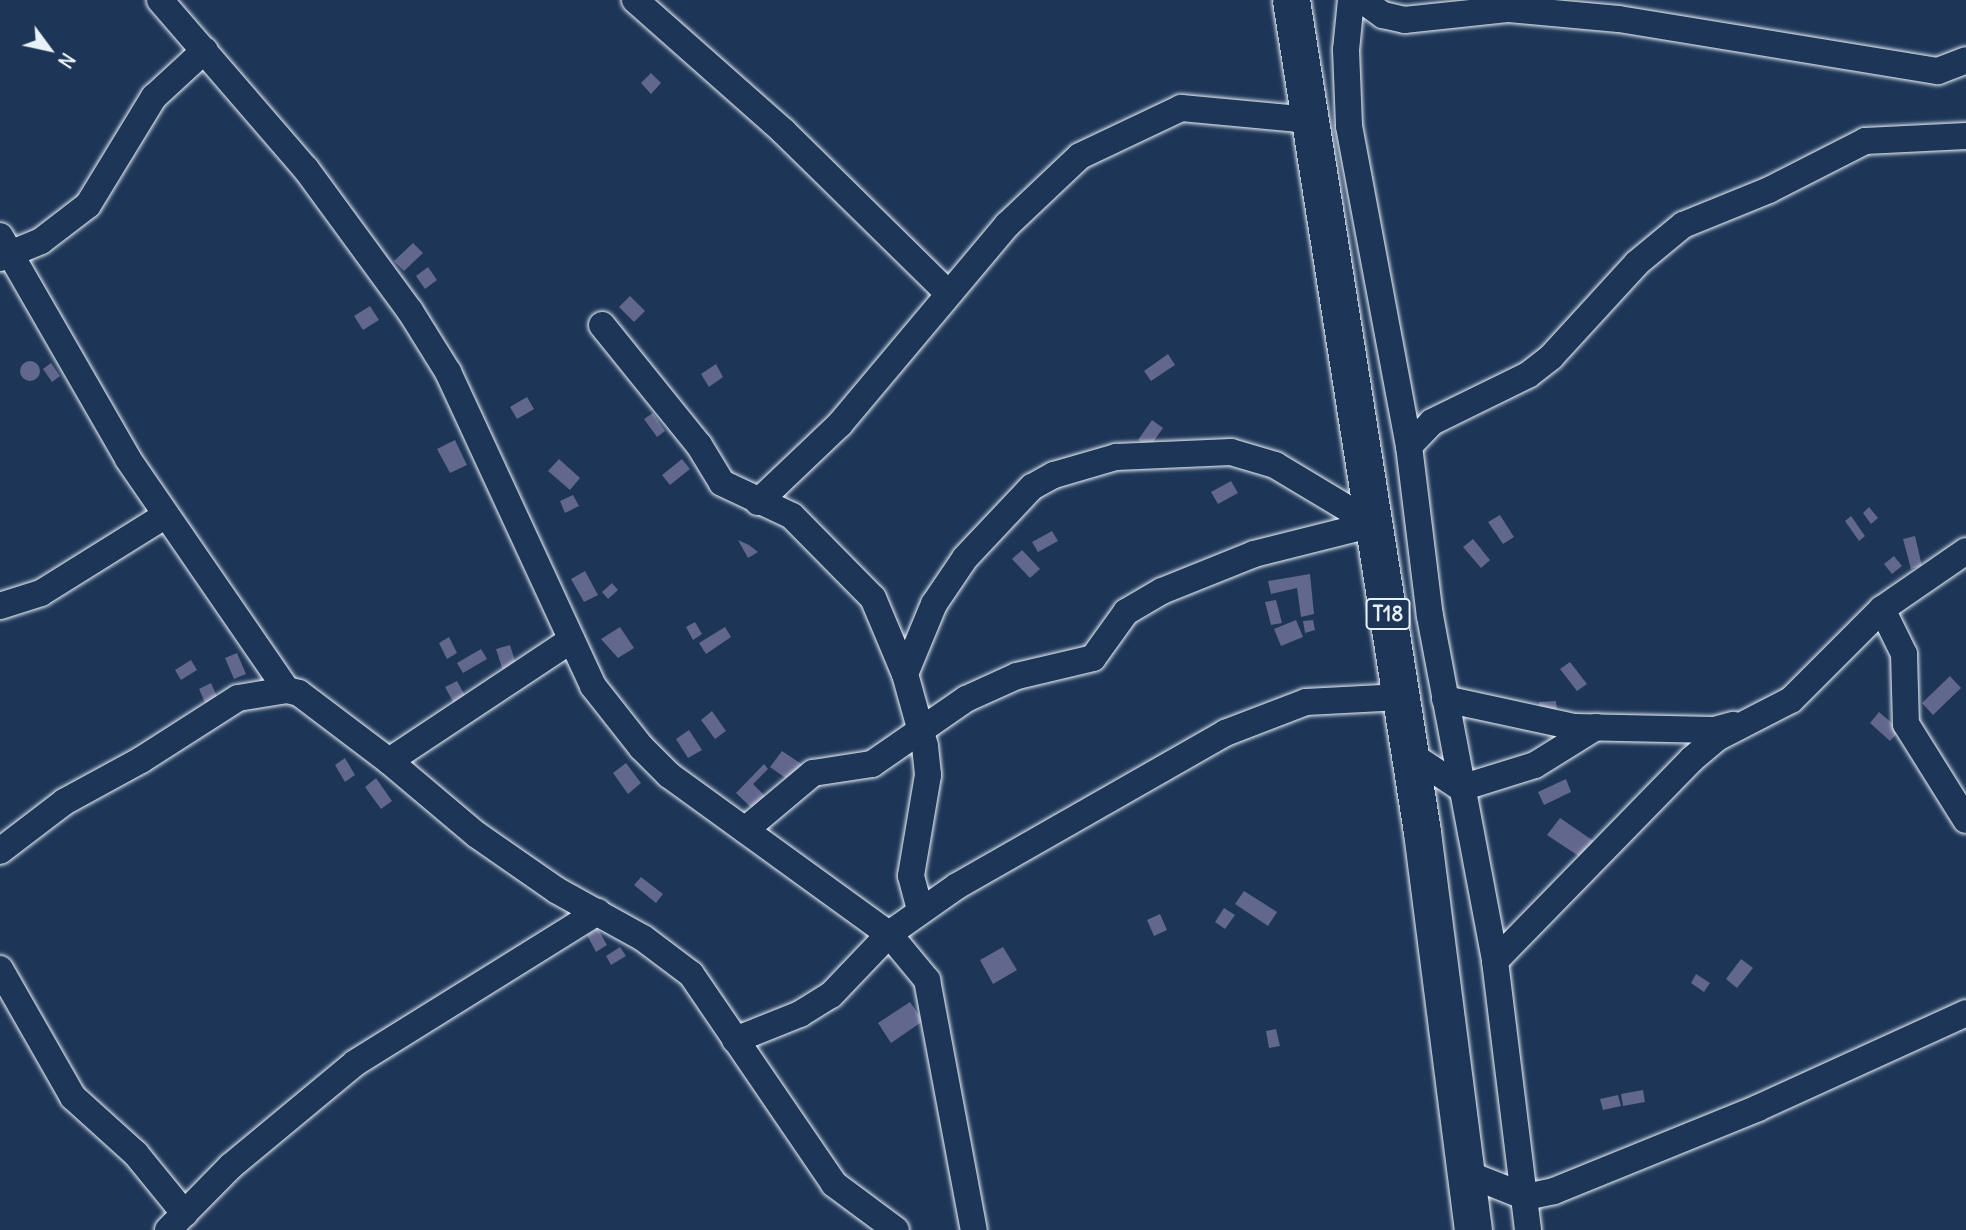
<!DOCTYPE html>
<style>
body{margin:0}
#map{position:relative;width:1966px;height:1230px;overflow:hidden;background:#1d3557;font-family:Delius,sans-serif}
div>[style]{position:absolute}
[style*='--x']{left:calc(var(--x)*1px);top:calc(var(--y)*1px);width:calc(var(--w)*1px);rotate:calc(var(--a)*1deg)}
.building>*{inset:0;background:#62678d}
.round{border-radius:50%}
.roads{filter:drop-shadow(0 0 2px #e8f1f8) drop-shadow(0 0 2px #e8f1f8)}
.minor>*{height:26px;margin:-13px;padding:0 13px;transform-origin:13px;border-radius:13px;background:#1d3557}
.highway>*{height:37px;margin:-18.5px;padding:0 18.5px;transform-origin:18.5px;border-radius:18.5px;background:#1d3557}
span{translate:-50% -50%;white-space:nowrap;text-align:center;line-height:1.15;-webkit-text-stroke:6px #1d3557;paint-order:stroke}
.shield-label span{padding:2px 5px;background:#1d3557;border:2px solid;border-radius:5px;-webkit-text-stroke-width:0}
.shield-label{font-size:21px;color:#e8f1f8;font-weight:700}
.north{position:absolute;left:14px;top:14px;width:70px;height:70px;-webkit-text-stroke:5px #1d3557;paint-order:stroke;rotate:123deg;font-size:19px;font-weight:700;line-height:28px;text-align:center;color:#e8f1f8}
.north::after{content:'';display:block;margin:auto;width:24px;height:32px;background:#e8f1f8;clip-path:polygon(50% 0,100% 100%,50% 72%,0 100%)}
</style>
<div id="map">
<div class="building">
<i style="clip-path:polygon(651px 73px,661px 83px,651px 94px,641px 83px)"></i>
<i style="clip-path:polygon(413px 243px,423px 253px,404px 271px,394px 261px)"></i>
<i style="clip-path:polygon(428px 267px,437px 280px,425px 289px,416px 276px)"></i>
<i style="clip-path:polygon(630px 296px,645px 311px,634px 322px,619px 307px)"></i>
<i style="clip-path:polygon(370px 306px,379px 320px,363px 330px,354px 316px)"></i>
<i style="clip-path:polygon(1168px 354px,1175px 365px,1151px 381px,1144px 371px)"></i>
<i class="round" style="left:20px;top:361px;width:20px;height:20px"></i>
<i style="clip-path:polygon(51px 363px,60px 376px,52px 382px,43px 369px)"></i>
<i style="clip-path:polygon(716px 364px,723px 377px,709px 387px,701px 374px)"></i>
<i style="clip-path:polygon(527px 397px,534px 409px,517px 419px,510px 407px)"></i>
<i style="clip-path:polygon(653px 413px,665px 431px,657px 437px,644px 419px)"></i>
<i style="clip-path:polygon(1152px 420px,1163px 428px,1149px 448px,1138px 440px)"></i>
<i style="clip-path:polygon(455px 440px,467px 465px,450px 473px,437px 449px)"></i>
<i style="clip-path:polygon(559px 459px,580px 478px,570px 490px,548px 471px)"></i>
<i style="clip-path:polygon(682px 459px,690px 469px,670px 485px,662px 475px)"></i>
<i style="clip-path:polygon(1231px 481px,1238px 493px,1218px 504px,1211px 492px)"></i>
<i style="clip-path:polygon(573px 495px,579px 506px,565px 513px,560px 501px)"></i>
<i style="clip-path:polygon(1869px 507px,1878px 518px,1871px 524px,1863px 513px)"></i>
<i style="clip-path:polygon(1500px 515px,1514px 537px,1503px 544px,1488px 522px)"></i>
<i style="clip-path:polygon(1851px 516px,1865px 536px,1859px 541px,1845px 521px)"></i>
<i style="clip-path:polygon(1052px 531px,1058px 541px,1038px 552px,1032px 542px)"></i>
<i style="clip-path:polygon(1915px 536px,1922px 566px,1911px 569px,1903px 539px)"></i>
<i style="clip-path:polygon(1473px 539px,1490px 560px,1481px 568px,1463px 547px)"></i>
<i style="clip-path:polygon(738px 540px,749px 545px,758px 552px,748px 558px)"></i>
<i style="clip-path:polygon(1022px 550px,1040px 569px,1030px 578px,1012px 559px)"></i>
<i style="clip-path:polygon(1894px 556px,1902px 566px,1892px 574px,1884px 564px)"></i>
<i style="clip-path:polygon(585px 571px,598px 595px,584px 602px,571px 579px)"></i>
<i style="clip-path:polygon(1310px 574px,1314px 614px,1301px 617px,1297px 588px,1271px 594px,1268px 581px)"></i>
<i style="clip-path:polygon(612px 583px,618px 590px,608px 599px,602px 592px)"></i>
<i style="clip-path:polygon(1276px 600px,1282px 623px,1271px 625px,1265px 602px)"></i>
<i style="clip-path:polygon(1296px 620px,1303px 637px,1281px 646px,1274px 629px)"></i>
<i style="clip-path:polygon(1313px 620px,1315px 630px,1305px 633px,1303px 621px)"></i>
<i style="clip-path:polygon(695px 622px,702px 634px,693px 640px,686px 627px)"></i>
<i style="clip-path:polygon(620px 627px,634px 648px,618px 658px,601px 639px)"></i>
<i style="clip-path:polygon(725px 627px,731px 637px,706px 654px,699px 643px)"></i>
<i style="clip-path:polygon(449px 637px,457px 653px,447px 659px,439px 643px)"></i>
<i style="clip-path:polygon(510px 645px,518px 670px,504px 674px,496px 649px)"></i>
<i style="clip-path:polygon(481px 649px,487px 659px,463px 673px,457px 663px)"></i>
<i style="clip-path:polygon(237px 653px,246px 674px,234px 679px,225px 658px)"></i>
<i style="clip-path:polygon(191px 660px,197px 670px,181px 680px,175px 670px)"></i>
<i style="clip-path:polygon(1570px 662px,1587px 684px,1577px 691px,1560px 669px)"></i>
<i style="clip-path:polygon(1950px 676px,1961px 688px,1933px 715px,1922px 703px)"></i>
<i style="clip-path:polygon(457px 681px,468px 701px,456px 707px,445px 687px)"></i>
<i style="clip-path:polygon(211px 683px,218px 699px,206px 705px,199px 689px)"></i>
<i style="clip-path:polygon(1556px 701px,1557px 711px,1540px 712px,1539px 702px)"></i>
<i style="clip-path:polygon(712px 711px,726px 731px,715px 739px,701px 720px)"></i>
<i style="clip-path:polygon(1879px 712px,1900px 730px,1890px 741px,1870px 723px)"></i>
<i style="clip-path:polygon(689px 730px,702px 750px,688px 758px,676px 739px)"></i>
<i style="clip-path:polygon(782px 751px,803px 765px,791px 782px,770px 767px)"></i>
<i style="clip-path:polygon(345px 758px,355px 775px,345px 782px,335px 765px)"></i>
<i style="clip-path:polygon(626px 763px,641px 783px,628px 794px,613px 773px)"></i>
<i style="clip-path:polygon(764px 764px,768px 769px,753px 784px,772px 803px,760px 816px,736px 793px)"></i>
<i style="clip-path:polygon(376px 778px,392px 801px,381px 809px,365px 787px)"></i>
<i style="clip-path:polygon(1566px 779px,1571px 792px,1544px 805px,1538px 792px)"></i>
<i style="clip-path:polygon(1560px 818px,1598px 844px,1586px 861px,1547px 835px)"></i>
<i style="clip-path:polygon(641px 877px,663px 894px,656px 903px,634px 885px)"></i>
<i style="clip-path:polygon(1244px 891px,1277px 912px,1268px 926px,1235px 904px)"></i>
<i style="clip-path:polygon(1224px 908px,1235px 915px,1225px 929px,1215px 922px)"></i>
<i style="clip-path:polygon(1160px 914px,1167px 930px,1154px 936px,1147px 920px)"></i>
<i style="clip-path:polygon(598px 929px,607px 945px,596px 952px,587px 935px)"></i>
<i style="clip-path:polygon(620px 947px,626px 956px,611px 965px,606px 956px)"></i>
<i style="clip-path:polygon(1003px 947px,1017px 970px,993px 984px,980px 960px)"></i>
<i style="clip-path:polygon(1741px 959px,1753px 968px,1737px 988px,1726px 979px)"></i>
<i style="clip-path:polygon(1696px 974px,1710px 983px,1704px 992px,1691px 983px)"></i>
<i style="clip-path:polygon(910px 1002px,923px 1021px,891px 1043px,878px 1023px)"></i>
<i style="clip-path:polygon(1276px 1029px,1280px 1046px,1269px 1048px,1266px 1031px)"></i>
<i style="clip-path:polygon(1643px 1090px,1645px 1102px,1623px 1106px,1621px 1094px)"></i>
<i style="clip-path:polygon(1618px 1095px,1621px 1106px,1603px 1110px,1600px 1099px)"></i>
</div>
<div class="roads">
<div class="minor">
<i style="--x:160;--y:0;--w:223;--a:49.2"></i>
<i style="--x:306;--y:169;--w:176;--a:53.8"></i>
<i style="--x:410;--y:311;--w:72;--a:58.1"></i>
<i style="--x:448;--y:372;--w:346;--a:65.2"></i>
<i style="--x:593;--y:686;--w:78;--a:51.8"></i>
<i style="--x:641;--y:747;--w:40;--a:45"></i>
<i style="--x:669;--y:775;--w:271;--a:35.9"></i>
<i style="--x:889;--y:934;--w:60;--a:50.4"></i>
<i style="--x:927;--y:980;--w:254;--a:79.4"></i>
<i style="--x:635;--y:0;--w:198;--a:41.5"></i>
<i style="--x:783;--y:131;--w:231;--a:44.5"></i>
<i style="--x:1351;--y:0;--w:50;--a:95.7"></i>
<i style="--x:1346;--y:50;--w:76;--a:87.7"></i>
<i style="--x:1349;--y:126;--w:326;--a:79.4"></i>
<i style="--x:1409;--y:446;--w:171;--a:83"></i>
<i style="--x:1430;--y:616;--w:351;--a:79.3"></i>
<i style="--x:1495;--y:961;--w:271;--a:83"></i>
<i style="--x:1362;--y:0;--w:26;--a:36"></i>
<i style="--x:1383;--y:15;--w:22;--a:13"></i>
<i style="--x:1404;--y:20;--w:106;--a:-6"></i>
<i style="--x:1509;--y:9;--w:110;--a:5.2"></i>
<i style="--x:1619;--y:19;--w:323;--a:9.3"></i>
<i style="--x:1938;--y:71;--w:30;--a:-21"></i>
<i style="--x:0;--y:236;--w:257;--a:60.1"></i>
<i style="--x:128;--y:459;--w:280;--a:55.5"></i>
<i style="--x:0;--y:258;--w:44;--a:-22.5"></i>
<i style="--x:41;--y:241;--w:59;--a:-37.5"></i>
<i style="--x:88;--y:205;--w:127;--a:-58.6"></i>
<i style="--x:154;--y:97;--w:69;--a:-42.7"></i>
<i style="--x:602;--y:325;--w:154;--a:51.1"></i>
<i style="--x:699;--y:445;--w:44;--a:58.8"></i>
<i style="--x:722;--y:483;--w:77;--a:25.2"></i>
<i style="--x:792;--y:516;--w:115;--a:45.4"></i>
<i style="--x:873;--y:598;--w:82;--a:67.2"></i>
<i style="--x:905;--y:674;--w:75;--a:74.5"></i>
<i style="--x:925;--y:746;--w:29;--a:84"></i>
<i style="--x:928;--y:775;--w:102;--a:99.6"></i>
<i style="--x:911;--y:876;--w:35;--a:75"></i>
<i style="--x:1409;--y:446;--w:33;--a:-46"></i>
<i style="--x:1432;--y:422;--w:107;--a:-26.1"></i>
<i style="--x:1528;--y:375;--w:29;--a:-38"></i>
<i style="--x:1551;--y:357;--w:127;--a:-47.5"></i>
<i style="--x:1637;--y:263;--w:60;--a:-39.6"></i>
<i style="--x:1683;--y:225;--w:93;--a:-22.1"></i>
<i style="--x:1769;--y:190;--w:108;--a:-27"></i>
<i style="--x:1865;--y:141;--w:101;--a:-2.8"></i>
<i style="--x:758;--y:502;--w:113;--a:-43.6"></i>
<i style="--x:840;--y:424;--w:260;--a:-50"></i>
<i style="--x:1007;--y:225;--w:100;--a:-43.4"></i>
<i style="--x:1080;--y:156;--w:112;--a:-25.4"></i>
<i style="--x:1181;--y:108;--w:130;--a:5.3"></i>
<i style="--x:0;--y:606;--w:43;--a:-17.6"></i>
<i style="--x:41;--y:593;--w:145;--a:-32"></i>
<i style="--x:1882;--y:609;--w:50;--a:63.9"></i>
<i style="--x:1904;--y:654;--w:70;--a:88.4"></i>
<i style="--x:1906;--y:724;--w:113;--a:58"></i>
<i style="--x:905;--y:674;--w:76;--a:-67.5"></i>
<i style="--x:934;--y:604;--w:55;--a:-56"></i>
<i style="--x:965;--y:558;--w:98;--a:-46.7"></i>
<i style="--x:1032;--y:487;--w:25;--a:-29"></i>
<i style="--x:1054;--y:475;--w:65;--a:-16.2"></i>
<i style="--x:1116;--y:457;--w:115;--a:-2.5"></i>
<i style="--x:1231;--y:452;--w:46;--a:16.5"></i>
<i style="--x:1275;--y:465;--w:114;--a:31"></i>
<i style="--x:1445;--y:699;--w:133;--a:12.2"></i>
<i style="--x:1575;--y:727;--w:139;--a:1.2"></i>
<i style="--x:1714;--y:730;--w:20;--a:-15"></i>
<i style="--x:1410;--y:754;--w:61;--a:33.7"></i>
<i style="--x:1461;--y:788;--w:77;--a:-17.3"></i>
<i style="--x:1535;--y:765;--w:72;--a:-31.9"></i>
<i style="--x:389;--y:761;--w:115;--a:40.1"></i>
<i style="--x:477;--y:835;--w:96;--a:34.8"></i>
<i style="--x:556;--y:890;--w:99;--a:28.9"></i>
<i style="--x:643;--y:938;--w:60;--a:36.9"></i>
<i style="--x:691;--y:974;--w:254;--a:55.7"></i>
<i style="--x:834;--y:1184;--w:77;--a:36.6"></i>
<i style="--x:745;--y:830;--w:89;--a:-40"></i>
<i style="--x:813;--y:773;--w:60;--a:-8.7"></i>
<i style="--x:872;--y:764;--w:114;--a:-34.7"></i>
<i style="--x:966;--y:699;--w:56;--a:-24.3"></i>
<i style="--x:1017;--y:676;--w:78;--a:-13.3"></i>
<i style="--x:1093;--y:658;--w:57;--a:-54.3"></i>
<i style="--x:1126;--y:612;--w:42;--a:-30.3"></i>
<i style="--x:1162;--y:591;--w:99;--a:-21.9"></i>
<i style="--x:1254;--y:554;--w:123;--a:-14.1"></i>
<i style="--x:0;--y:851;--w:81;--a:-37.4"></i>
<i style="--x:64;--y:802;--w:88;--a:-28.6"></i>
<i style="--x:141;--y:760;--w:115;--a:-32.6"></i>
<i style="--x:238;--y:698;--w:50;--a:-9.3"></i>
<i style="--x:287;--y:690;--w:12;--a:14"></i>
<i style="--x:299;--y:693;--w:113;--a:37.1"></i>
<i style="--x:389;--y:761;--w:219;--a:-33.6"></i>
<i style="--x:1495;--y:961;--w:282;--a:-45.7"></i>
<i style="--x:1692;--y:759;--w:33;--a:-40"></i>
<i style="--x:1717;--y:738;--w:83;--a:-27.2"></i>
<i style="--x:1791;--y:700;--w:129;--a:-45"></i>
<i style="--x:1882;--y:609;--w:102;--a:-34.6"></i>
<i style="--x:0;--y:969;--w:147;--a:60.3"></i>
<i style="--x:73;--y:1097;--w:85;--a:42.1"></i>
<i style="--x:136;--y:1154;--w:77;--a:50.8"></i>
<i style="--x:735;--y:1040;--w:70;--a:-21.8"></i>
<i style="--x:800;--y:1014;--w:36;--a:-32"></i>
<i style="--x:831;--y:995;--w:84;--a:-46.4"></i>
<i style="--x:889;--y:934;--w:83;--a:-35.2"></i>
<i style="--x:957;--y:886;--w:309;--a:-29.7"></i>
<i style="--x:1225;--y:733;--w:87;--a:-20.9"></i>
<i style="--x:1306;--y:702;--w:95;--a:-3"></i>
<i style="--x:1468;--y:1174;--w:62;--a:21.6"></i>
<i style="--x:1526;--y:1197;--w:29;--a:-12"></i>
<i style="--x:1554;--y:1191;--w:220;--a:-22.1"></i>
<i style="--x:1758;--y:1108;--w:229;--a:-24.5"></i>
<i style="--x:168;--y:1230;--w:90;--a:-45.5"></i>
<i style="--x:231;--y:1166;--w:161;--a:-39.7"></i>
<i style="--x:355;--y:1063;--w:286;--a:-31.9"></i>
</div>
<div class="highway">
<i style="--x:1291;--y:0;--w:842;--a:81.05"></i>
<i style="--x:1422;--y:832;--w:401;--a:82.7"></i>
</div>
</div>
<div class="shield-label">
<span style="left:1388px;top:614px">T18</span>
</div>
<div class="north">N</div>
</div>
